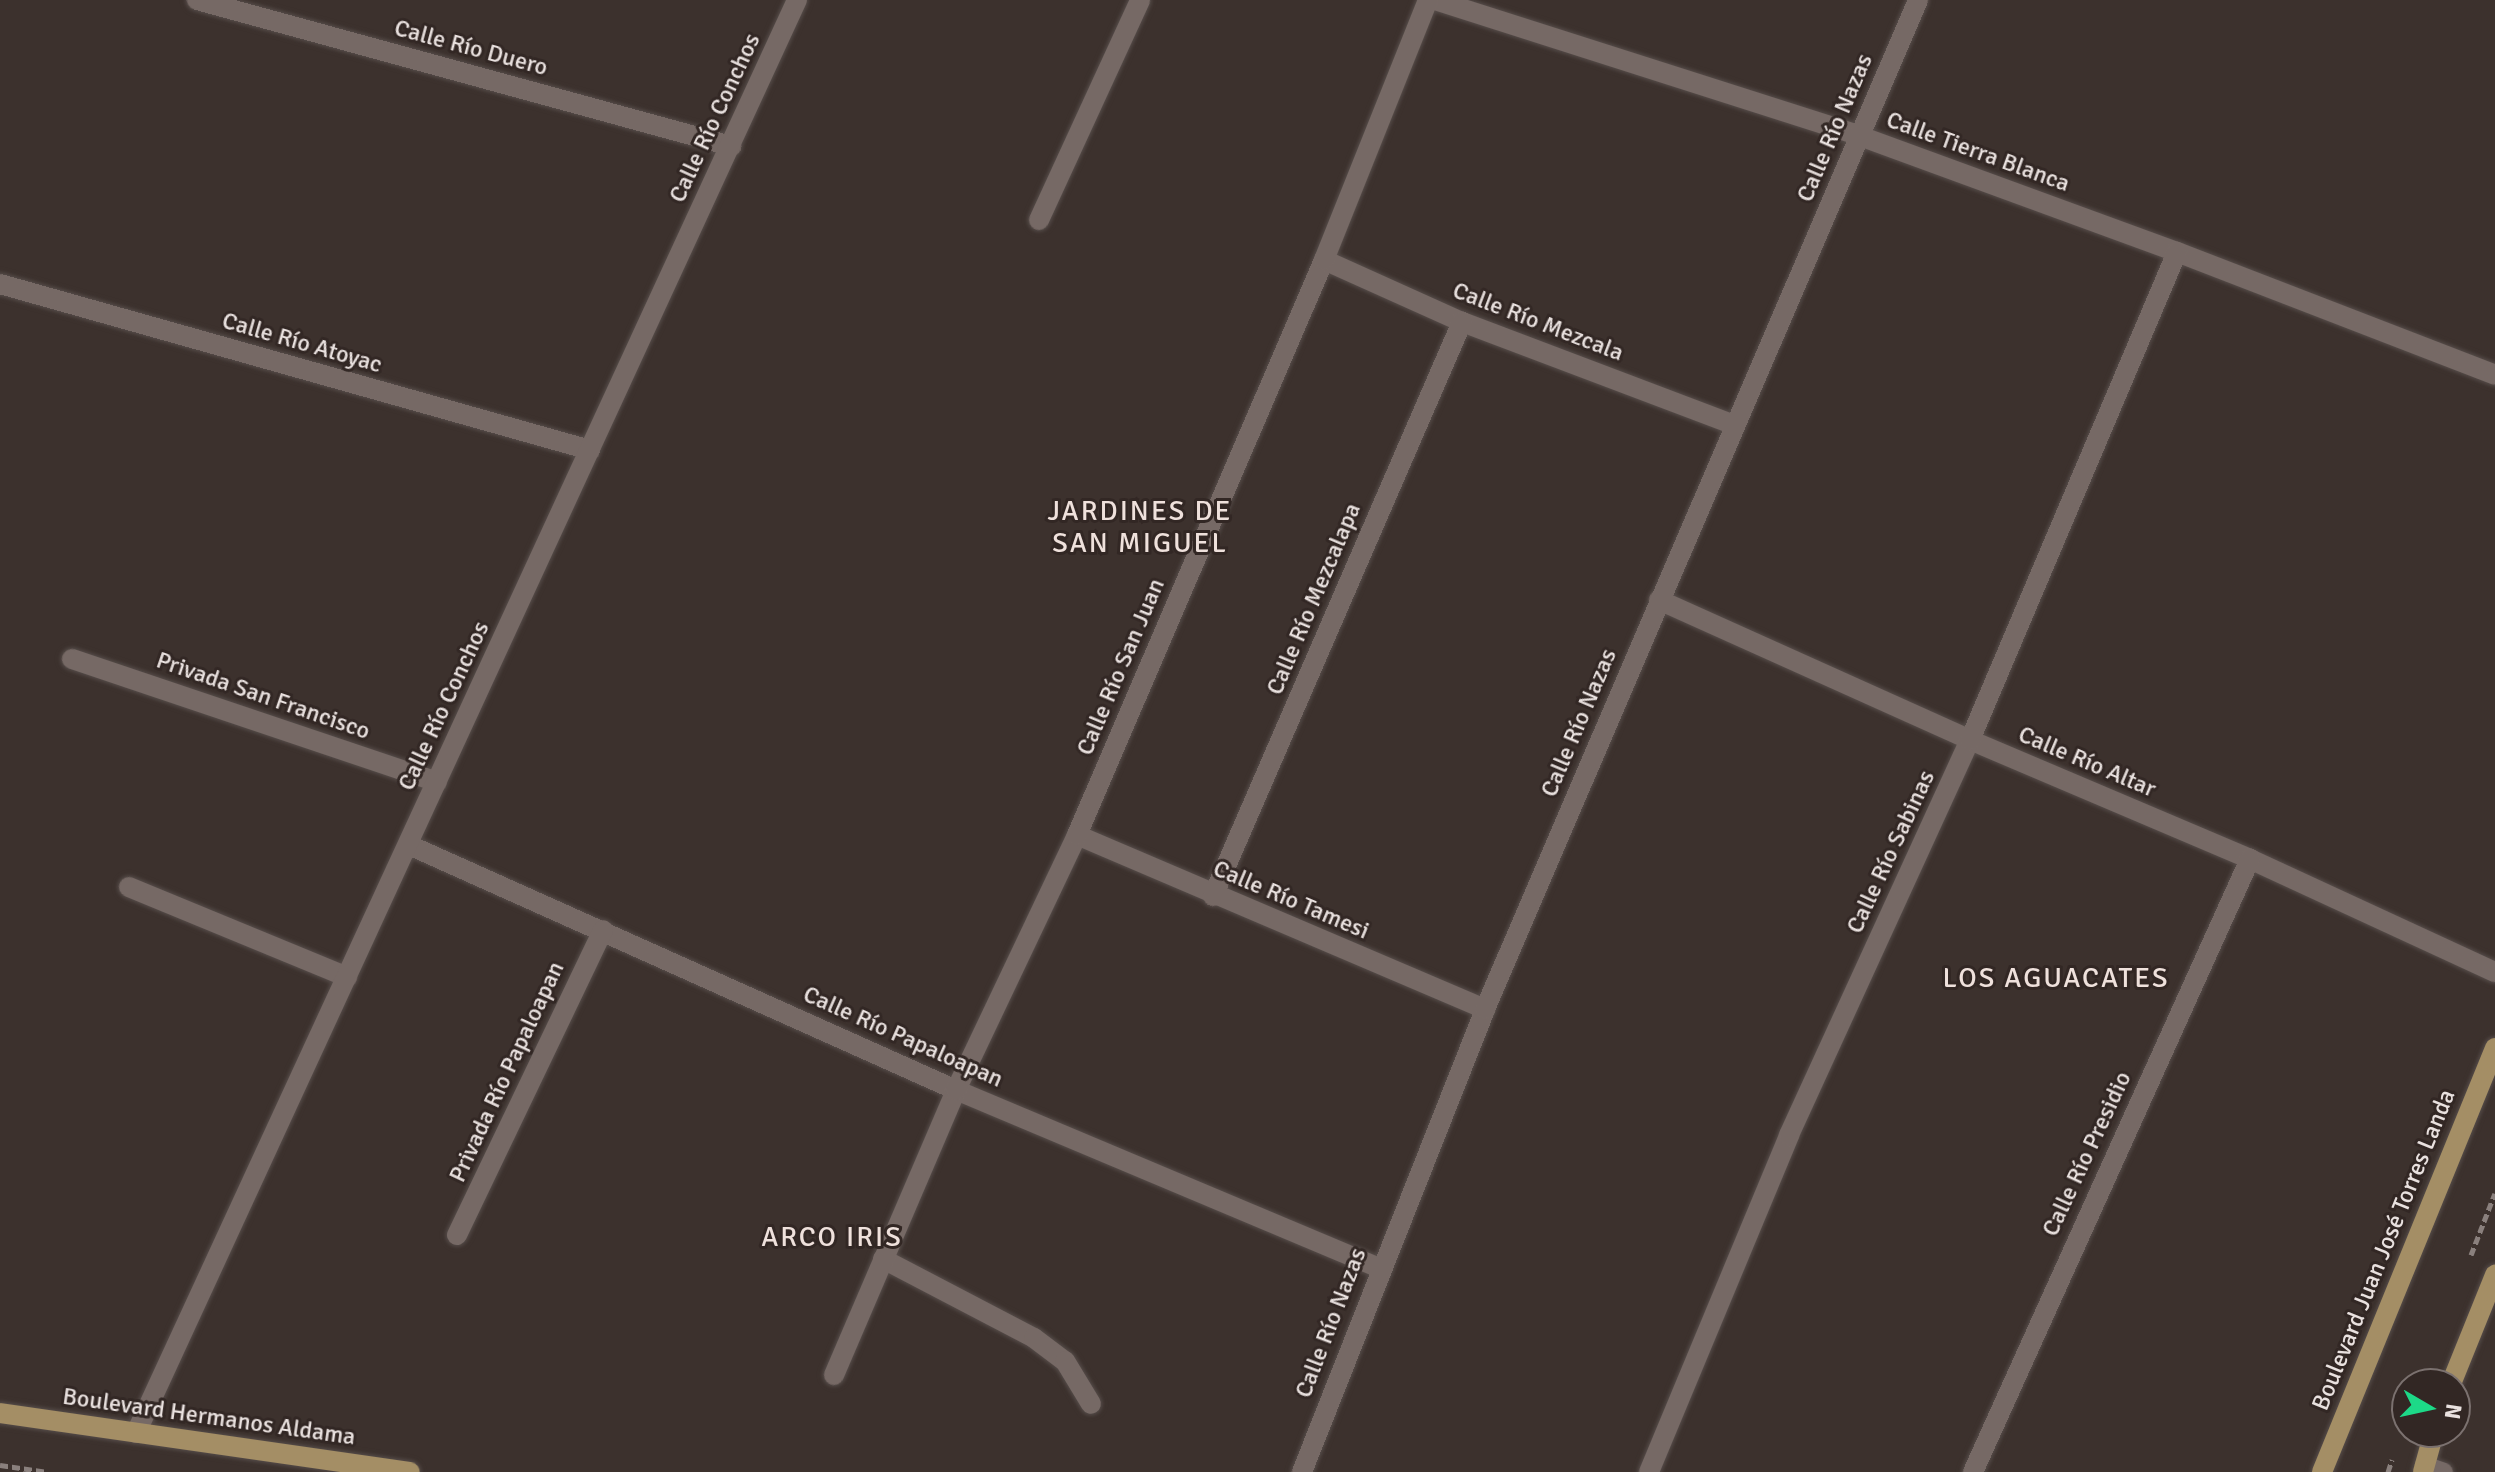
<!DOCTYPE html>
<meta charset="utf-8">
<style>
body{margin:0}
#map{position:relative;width:2495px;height:1472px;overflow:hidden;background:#3c312d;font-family:Signika,sans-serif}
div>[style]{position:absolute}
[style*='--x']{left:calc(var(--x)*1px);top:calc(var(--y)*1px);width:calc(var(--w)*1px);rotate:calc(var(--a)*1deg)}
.path>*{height:5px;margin-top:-2.5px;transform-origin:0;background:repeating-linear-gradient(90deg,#8a807d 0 8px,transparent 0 12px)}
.roads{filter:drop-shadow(0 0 2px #564d4a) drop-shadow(0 0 2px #564d4a)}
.service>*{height:18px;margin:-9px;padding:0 9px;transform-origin:9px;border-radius:9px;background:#766965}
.minor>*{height:20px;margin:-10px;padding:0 10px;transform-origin:10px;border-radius:10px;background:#766965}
.primary>*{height:20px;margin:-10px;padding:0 10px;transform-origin:10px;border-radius:10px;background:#a48e65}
span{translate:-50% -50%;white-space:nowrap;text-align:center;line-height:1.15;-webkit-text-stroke:6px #322724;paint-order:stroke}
.street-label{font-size:24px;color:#e9e1df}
.quarter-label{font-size:28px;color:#efe1dc;letter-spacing:2px}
.north{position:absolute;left:2391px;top:1368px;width:80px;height:80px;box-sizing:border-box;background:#322724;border:2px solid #7b716f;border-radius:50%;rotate:99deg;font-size:22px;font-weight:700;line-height:32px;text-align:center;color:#e9e1df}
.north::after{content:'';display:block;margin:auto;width:28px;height:36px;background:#1dd988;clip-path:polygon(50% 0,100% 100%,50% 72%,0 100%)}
</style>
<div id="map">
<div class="path">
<i style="--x:2471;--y:1255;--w:66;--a:-68.8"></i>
<i style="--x:0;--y:1465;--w:48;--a:8.5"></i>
<i style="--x:2388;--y:1472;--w:13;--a:-72"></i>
</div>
<div class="roads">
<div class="service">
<i style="--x:2424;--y:1465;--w:21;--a:19"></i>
</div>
<div class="minor">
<i style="--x:197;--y:0;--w:554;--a:15.29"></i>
<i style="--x:1435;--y:0;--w:446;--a:17.7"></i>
<i style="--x:1860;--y:136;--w:338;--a:20.1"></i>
<i style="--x:2177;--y:252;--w:341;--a:21.1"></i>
<i style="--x:1039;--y:220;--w:242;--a:-65.3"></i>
<i style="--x:1324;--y:260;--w:151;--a:24.2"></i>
<i style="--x:1462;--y:322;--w:292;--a:20.7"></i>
<i style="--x:0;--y:284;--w:613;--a:15.71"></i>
<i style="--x:1659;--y:600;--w:341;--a:24.2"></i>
<i style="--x:1970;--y:740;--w:304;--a:23"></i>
<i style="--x:2250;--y:859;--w:270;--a:24.8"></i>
<i style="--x:72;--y:659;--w:385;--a:18.6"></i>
<i style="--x:1077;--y:835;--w:444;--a:23.1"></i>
<i style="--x:409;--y:845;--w:599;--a:24.13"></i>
<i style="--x:956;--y:1090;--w:460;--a:22.8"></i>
<i style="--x:129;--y:887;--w:236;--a:22.4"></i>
<i style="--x:1213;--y:896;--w:626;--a:-66.55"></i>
<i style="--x:457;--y:1235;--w:338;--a:-64.4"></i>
<i style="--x:883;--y:1259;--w:170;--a:27.6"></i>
<i style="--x:1034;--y:1338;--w:39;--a:37"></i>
<i style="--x:1065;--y:1361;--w:50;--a:58.8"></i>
<i style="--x:834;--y:1375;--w:310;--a:-66.8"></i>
<i style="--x:956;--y:1090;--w:282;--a:-64.6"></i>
<i style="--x:1077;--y:835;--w:626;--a:-66.75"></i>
<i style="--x:1324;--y:260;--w:280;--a:-68.2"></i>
<i style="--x:136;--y:1433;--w:1578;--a:-65.24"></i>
<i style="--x:1302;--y:1472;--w:498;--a:-68.4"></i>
<i style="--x:1485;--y:1009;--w:1098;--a:-66.77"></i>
<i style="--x:1649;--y:1472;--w:365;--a:-67.4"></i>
<i style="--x:1789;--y:1135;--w:434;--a:-65.4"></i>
<i style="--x:1970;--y:740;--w:530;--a:-67.01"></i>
<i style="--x:1973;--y:1472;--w:673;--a:-65.68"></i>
</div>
<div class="primary">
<i style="--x:2451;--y:1384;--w:118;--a:-68"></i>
<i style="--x:0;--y:1413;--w:414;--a:8.2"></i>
<i style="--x:2322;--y:1472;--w:458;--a:-67.8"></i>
<i style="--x:2423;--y:1472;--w:41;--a:-74.6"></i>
</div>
</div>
<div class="street-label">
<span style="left:471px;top:48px;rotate:15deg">Calle Río Duero</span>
<span style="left:715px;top:118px;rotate:-65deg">Calle Río Conchos</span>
<span style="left:1835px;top:128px;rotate:-67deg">Calle Río Nazas</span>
<span style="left:1978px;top:152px;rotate:20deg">Calle Tierra Blanca</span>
<span style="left:1538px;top:322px;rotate:21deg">Calle Río Mezcala</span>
<span style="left:302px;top:343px;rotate:16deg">Calle Río Atoyac</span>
<span style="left:1314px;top:599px;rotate:-67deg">Calle Río Mezcalapa</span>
<span style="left:1121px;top:667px;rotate:-67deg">Calle Río San Juan</span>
<span style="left:263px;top:696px;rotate:19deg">Privada San Francisco</span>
<span style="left:444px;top:706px;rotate:-65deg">Calle Río Conchos</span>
<span style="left:1579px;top:723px;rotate:-67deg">Calle Río Nazas</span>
<span style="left:2087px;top:762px;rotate:23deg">Calle Río Altar</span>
<span style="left:1891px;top:852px;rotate:-65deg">Calle Río Sabinas</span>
<span style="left:1291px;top:900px;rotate:23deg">Calle Río Tamesi</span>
<span style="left:903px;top:1037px;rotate:24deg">Calle Río Papaloapan</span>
<span style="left:507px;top:1072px;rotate:-65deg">Privada Río Papaloapan</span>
<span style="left:2087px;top:1154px;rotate:-65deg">Calle Río Presidio</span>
<span style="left:2384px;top:1250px;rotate:-68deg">Boulevard Juan José Torres Landa</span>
<span style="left:1331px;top:1323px;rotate:-69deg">Calle Río Nazas</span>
<span style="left:209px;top:1417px;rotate:8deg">Boulevard Hermanos Aldama</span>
</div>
<div class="quarter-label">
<span style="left:1140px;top:527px">JARDINES DE<br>SAN MIGUEL</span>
<span style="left:2056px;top:978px">LOS AGUACATES</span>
<span style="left:832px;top:1237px">ARCO IRIS</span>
</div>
<div class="north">N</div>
</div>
